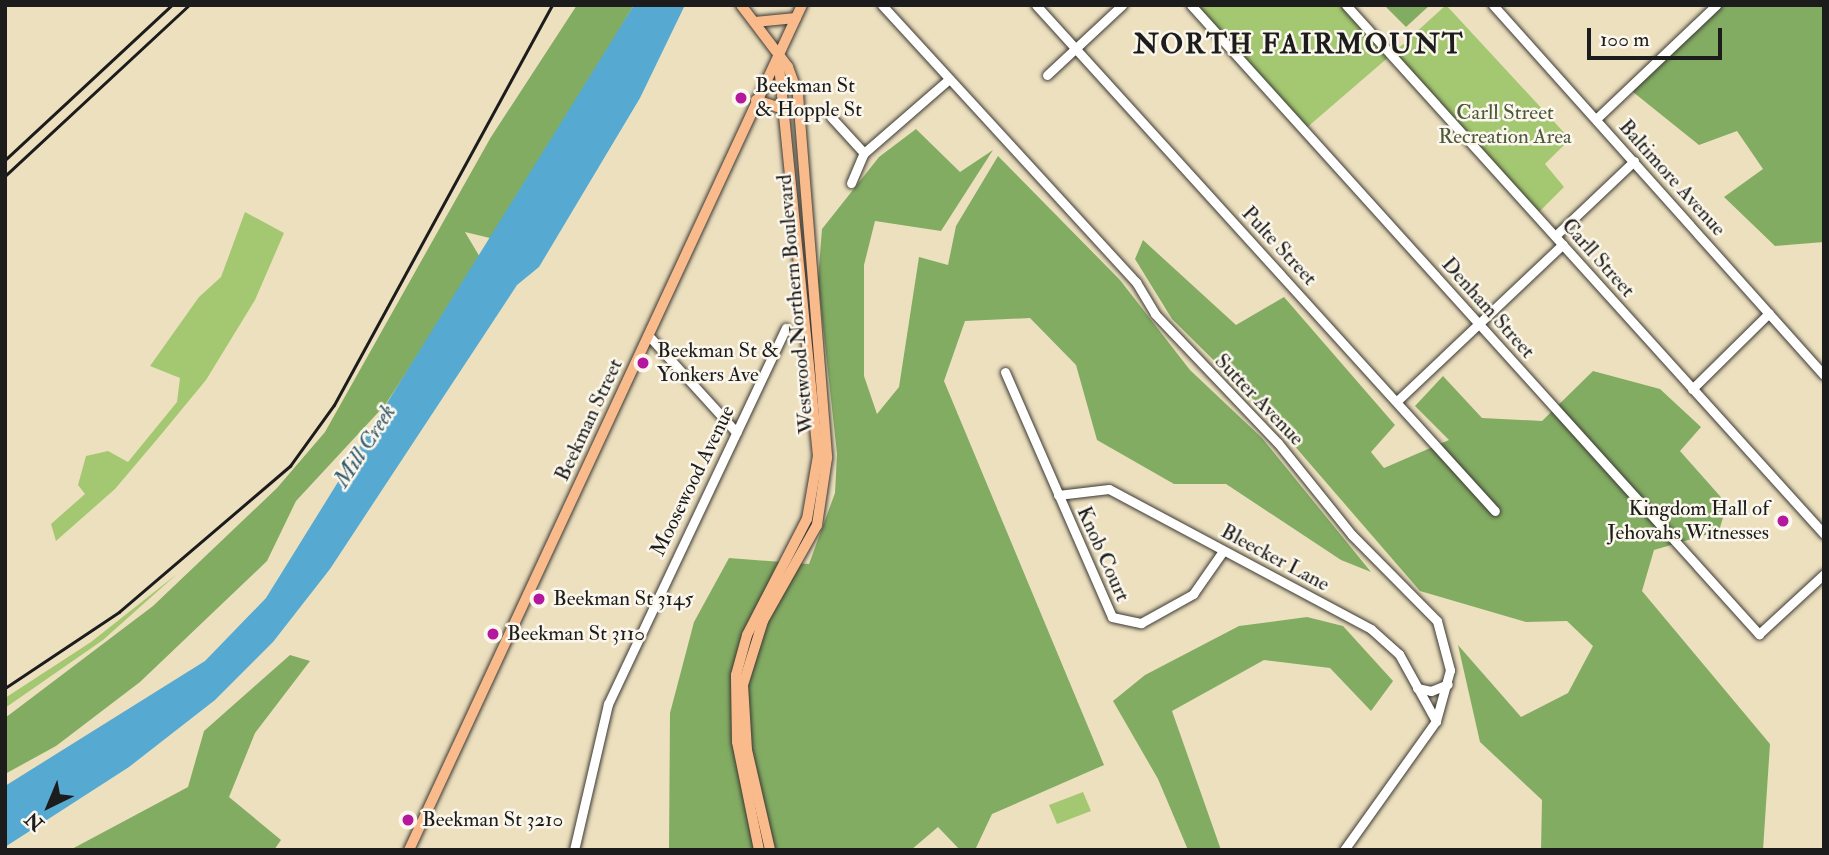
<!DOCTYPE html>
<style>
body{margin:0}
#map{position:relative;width:1829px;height:855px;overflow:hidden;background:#ede0bf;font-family:"IM FELL Double Pica",serif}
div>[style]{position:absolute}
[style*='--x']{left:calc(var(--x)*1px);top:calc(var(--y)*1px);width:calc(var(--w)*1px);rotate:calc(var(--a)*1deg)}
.green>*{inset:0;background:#a4c871}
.forest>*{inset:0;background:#83ac63}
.water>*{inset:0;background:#56aad2}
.roads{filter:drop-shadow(0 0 2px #3b3934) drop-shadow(0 0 2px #3b3934)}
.minor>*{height:9px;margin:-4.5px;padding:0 4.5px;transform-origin:4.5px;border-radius:4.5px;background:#fff}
.major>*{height:10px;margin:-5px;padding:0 5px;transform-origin:5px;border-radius:5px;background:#fabb8c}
.rail>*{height:2.5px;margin:-1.25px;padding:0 1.25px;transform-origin:1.25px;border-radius:1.25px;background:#1c1c1c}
.dots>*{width:19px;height:19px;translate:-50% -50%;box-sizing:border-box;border:4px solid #fbf7ec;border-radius:50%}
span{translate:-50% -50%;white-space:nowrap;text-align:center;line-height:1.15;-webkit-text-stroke:5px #fbf7ec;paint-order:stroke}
.poi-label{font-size:21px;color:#1c1c1c}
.left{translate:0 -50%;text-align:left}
.right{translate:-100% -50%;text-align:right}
.park-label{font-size:21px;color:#4c583a}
.street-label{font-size:21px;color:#1c1c1c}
.water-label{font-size:23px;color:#365c6e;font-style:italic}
.district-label{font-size:28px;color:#1c1c1c;font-weight:700;letter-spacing:2px}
.frame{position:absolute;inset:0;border:7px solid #1c1c1c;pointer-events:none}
.north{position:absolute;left:14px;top:771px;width:70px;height:70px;-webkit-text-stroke:5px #fbf7ec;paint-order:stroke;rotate:223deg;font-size:19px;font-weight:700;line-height:28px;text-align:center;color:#1c1c1c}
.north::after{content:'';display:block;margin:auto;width:24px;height:32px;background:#1c1c1c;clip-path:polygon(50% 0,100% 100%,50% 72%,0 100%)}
.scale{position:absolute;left:1587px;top:28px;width:135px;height:32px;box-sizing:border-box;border:4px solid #1c1c1c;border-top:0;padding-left:9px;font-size:21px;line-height:24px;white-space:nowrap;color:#1c1c1c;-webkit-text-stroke:5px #fbf7ec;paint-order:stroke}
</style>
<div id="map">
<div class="green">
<i style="clip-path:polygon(1191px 5px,1346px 5px,1391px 55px,1446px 5px,1570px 139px,1545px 164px,1564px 187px,1536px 215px,1391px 55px,1304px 130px)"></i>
<i style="clip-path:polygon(245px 212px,284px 233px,255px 300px,206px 380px,159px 437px,115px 489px,56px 541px,51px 524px,85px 494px,78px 485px,86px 456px,108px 451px,128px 462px,177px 402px,180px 378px,150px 366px,199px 297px,221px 277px)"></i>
<i style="clip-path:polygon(177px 574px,103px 640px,5px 708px,5px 698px,91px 642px)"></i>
<i style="clip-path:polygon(1083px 792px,1091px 811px,1057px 824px,1049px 805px)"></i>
</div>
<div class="forest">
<i style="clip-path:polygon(577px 5px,634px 5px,494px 239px,465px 232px,481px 259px,385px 405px,296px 501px,267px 561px,140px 682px,56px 746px,5px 774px,5px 718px,153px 606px,277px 488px,325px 432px,491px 137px)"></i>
<i style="clip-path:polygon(1384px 5px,1430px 5px,1406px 27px)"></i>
<i style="clip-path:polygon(1716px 5px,1824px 5px,1824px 242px,1775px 246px,1724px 197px,1763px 169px,1737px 131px,1699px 145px,1628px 88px)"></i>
<i style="clip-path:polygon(916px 129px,960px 172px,993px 150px,941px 231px,875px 221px,864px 265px,864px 376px,877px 414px,899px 387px,919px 257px,948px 265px,956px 226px,998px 156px,1120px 280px,1190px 370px,1262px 438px,1371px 572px,1341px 560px,1226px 484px,1174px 484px,1097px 440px,1076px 365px,1030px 318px,965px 321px,944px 381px,1104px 765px,992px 814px,975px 850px,960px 850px,938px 827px,911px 850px,669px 850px,670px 713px,694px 622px,729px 558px,809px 564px,835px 493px,837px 454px,818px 280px,822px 229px,879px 157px)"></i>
<i style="clip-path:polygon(1143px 240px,1236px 325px,1284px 297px,1395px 425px,1371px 452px,1384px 468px,1449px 440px,1415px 406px,1443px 376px,1482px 418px,1542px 421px,1593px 371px,1660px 389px,1701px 427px,1680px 451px,1727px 504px,1719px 531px,1654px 550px,1642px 591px,1770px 744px,1763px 850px,1541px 850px,1542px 800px,1480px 742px,1458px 645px,1521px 717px,1568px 693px,1593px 646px,1567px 621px,1526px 622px,1420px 591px,1260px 406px,1172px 319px,1135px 259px)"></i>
<i style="clip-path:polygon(1307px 617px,1343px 626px,1393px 681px,1371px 711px,1330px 668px,1264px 660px,1172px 711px,1221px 850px,1188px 850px,1158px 779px,1113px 701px,1145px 675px,1239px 626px)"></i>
<i style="clip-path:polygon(290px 655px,310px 661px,255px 733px,229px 797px,281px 840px,274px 850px,70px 850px,188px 787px,204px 731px)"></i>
</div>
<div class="water">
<i style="clip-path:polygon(634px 5px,685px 5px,640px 98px,539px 267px,517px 285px,330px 569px,273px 642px,215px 700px,129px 767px,5px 847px,5px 786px,205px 661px,266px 598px)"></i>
</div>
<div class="roads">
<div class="minor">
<i style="--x:882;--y:5;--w:376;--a:47.5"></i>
<i style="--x:1136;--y:282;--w:37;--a:59"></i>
<i style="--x:1155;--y:314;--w:178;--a:46.4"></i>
<i style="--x:1278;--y:443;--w:118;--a:51.2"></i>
<i style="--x:1352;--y:535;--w:121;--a:45.3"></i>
<i style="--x:1437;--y:621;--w:51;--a:75.1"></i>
<i style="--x:1450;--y:670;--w:53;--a:105.4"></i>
<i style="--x:1436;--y:721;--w:158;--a:125.5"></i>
<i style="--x:1036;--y:5;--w:683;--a:47.79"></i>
<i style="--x:1191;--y:5;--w:848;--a:47.92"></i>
<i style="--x:1759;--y:634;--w:88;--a:-42.7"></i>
<i style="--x:1346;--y:5;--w:713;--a:47.9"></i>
<i style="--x:1493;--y:5;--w:496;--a:48.2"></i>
<i style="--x:1047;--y:75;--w:103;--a:-43"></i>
<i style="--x:831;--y:117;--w:49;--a:47.5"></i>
<i style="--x:1596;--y:119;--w:166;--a:-43.5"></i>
<i style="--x:851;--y:183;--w:33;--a:-67"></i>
<i style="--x:864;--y:153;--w:113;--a:-41"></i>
<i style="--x:1555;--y:236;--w:109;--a:-43.5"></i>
<i style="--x:649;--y:336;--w:130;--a:47.8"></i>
<i style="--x:1005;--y:372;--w:267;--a:66.4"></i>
<i style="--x:1112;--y:617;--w:30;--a:12"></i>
<i style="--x:1141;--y:623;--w:60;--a:-29.1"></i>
<i style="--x:1193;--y:594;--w:52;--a:-55.1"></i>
<i style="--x:1692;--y:389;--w:108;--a:-44.6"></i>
<i style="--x:1397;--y:401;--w:228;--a:-43.4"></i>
<i style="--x:1058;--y:495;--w:51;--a:-6.7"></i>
<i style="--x:1109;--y:489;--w:297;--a:28.1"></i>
<i style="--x:1371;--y:629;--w:38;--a:42"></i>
<i style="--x:1399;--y:654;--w:77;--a:61.1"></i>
<i style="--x:1417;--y:688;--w:14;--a:12"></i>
<i style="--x:1431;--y:691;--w:18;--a:-22"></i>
<i style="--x:574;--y:850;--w:150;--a:-76.9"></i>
<i style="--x:608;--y:704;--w:416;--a:-64.7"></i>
</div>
<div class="major">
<i style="--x:741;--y:5;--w:78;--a:52.8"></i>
<i style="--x:788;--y:67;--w:30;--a:70"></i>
<i style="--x:798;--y:95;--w:364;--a:85.4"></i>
<i style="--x:827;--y:458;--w:68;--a:98.5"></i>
<i style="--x:817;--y:525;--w:110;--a:119.4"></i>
<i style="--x:763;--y:621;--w:67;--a:107.4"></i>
<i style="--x:743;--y:685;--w:65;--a:86.5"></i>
<i style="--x:747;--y:750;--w:103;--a:77"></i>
<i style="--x:755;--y:22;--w:41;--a:-5.6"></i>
<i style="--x:756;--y:100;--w:33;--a:18"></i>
<i style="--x:409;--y:850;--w:932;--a:-65.06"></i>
<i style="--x:759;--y:850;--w:110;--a:-101.5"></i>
<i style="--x:737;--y:742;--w:67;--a:-90.9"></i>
<i style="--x:736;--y:675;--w:41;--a:-74.6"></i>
<i style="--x:747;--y:635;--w:131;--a:-62.7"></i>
<i style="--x:807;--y:519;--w:64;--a:-80.1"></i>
<i style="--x:818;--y:456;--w:401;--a:-95.7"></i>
</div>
</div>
<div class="rail">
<i style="--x:5;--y:160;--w:228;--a:-42.9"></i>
<i style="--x:5;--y:176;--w:251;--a:-42.9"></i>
<i style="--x:5;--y:688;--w:137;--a:-33.7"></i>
<i style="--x:119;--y:612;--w:225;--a:-40.5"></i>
<i style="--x:290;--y:466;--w:75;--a:-54.2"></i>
<i style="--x:334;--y:405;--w:456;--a:-61.4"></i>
</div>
<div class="dots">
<i style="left:741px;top:98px;background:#b5179e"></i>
<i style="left:643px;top:363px;background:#b5179e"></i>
<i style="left:1783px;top:521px;background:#b5179e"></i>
<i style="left:539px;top:599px;background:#b5179e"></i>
<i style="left:493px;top:634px;background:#b5179e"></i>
<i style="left:408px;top:820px;background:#b5179e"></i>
</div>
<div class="poi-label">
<span class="left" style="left:755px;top:98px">Beekman St<br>&amp; Hopple St</span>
<span class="left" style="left:657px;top:363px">Beekman St &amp;<br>Yonkers Ave</span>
<span class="right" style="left:1769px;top:521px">Kingdom Hall of<br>Jehovahs Witnesses</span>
<span class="left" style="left:553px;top:599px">Beekman St 3145</span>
<span class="left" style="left:507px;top:634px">Beekman St 3110</span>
<span class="left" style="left:422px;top:820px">Beekman St 3210</span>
</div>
<div class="park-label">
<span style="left:1505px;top:125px">Carll Street<br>Recreation Area</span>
</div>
<div class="street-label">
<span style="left:1672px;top:178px;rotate:48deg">Baltimore Avenue</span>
<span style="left:1279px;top:246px;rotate:47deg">Pulte Street</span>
<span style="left:1598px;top:258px;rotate:48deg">Carll Street</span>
<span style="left:796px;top:304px;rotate:-95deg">Westwood Northern Boulevard</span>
<span style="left:1488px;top:308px;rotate:48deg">Denham Street</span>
<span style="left:1259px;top:400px;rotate:46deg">Sutter Avenue</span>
<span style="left:589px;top:420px;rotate:-65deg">Beekman Street</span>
<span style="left:693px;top:481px;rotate:-64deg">Moosewood Avenue</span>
<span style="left:1103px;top:554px;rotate:66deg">Knob Court</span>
<span style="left:1275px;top:558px;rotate:28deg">Bleecker Lane</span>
</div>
<div class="water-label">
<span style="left:365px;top:446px;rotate:-57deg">Mill Creek</span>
</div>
<div class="district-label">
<span style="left:1299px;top:45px">NORTH FAIRMOUNT</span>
</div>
<div class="frame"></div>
<div class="north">N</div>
<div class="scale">100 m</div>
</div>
